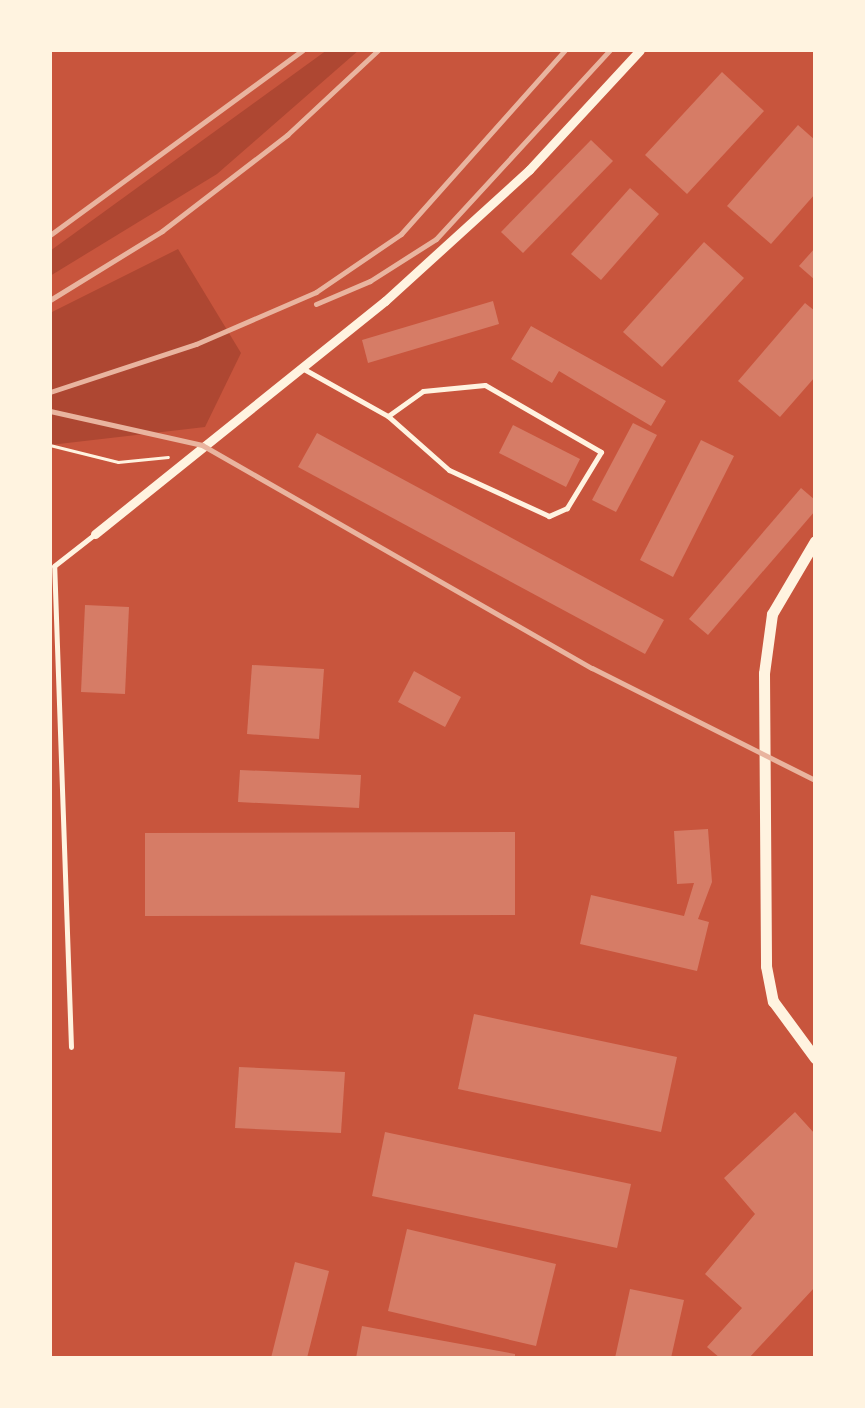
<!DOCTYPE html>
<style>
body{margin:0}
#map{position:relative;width:865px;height:1408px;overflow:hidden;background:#c8553d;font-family:"Fira Sans Condensed",sans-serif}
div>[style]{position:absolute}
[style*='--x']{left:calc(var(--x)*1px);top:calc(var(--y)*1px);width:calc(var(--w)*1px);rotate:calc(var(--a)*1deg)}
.green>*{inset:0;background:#ae4732}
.building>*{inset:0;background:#d67c66}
.path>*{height:2.5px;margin:-1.25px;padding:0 1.25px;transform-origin:1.25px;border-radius:1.25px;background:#fff3e0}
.service>*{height:5px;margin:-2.5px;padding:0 2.5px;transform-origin:2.5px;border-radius:2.5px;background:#fff3e0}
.minor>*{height:9px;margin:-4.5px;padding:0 4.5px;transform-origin:4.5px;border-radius:4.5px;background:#fff3e0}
.tertiary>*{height:11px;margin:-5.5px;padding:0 5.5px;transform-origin:5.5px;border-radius:5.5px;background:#fff3e0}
.rail>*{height:5px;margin:-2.5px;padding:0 2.5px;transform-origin:2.5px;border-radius:2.5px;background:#e9b49f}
span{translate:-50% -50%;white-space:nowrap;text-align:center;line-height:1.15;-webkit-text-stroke:8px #fff3e0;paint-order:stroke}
.frame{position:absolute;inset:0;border:52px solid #fff3e0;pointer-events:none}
</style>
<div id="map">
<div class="green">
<i style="clip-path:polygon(327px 50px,359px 50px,217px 174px,50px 276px,50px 251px)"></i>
<i style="clip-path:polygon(178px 249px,241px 353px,205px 427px,50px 445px,50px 313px)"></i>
</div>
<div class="building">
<i style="clip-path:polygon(722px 72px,764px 111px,687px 194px,645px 155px)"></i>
<i style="clip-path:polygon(798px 125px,815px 140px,815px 194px,771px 244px,727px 206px)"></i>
<i style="clip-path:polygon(591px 140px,613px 161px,523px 253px,501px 232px)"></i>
<i style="clip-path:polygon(630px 188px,659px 214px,601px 280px,571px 254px)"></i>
<i style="clip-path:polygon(704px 242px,744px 278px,662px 367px,623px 332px)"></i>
<i style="clip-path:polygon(815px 248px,815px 280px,799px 266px)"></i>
<i style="clip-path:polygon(493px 301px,499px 324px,368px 363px,362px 340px)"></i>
<i style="clip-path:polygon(805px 303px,815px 311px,815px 377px,780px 417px,738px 381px)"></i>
<i style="clip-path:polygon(531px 326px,666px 401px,651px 426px,559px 371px,552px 383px,511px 359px)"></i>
<i style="clip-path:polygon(633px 423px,657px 435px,616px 512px,592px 500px)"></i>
<i style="clip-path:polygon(513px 425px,580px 459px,566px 487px,499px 453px)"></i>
<i style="clip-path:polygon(317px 433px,664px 620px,645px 654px,298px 467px)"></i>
<i style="clip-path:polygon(701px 440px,734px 456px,673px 577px,640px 560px)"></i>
<i style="clip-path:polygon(801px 488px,815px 500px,815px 511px,708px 635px,689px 619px)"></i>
<i style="clip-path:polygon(85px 605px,129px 607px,125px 694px,81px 692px)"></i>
<i style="clip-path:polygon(252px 665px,324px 669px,319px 739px,247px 734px)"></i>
<i style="clip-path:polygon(414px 671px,461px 697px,445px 727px,398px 702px)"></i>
<i style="clip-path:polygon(240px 770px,361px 775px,359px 808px,238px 802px)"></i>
<i style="clip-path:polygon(708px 829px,712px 882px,698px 919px,709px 922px,697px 971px,580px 944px,591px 895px,684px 916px,694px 883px,677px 884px,674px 831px)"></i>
<i style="clip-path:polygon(515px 832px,515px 915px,145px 916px,145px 833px)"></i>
<i style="clip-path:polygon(474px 1014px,677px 1057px,661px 1132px,458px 1089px)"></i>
<i style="clip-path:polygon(239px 1067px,345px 1072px,341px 1133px,235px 1128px)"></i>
<i style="clip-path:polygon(795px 1112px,815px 1134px,815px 1287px,749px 1358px,720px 1358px,707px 1347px,742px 1308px,705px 1274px,755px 1214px,724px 1178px)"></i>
<i style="clip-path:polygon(385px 1132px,631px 1184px,617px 1248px,372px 1196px)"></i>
<i style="clip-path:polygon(407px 1229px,556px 1264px,536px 1346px,388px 1311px)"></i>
<i style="clip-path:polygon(295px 1262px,329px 1271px,307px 1358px,271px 1358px)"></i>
<i style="clip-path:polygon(630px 1289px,684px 1300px,671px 1358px,615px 1358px)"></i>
<i style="clip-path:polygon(362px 1326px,515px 1354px,515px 1358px,356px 1358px)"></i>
</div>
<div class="path">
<i style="--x:50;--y:445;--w:70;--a:14"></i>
<i style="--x:118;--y:462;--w:50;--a:-5.7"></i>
</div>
<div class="service">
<i style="--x:302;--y:368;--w:98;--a:29.2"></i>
<i style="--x:388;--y:416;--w:43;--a:-35.5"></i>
<i style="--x:423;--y:391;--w:62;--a:-5.5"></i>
<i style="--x:485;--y:385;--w:134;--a:30"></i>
<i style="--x:601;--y:452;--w:66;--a:121.3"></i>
<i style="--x:567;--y:508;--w:20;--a:156"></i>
<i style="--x:549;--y:516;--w:110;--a:-155.3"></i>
<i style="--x:449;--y:470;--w:81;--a:-138.5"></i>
<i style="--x:71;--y:1047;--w:481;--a:-92"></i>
<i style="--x:54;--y:566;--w:52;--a:-38"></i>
</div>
<div class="minor">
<i style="--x:95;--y:534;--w:372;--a:-38.8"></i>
<i style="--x:385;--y:301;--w:195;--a:-42.3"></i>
<i style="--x:529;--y:170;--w:163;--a:-47.2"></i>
</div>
<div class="tertiary">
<i style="--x:815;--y:541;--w:85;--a:120.5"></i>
<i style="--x:772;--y:614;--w:60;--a:97.7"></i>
<i style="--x:764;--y:673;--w:293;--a:89.6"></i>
<i style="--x:766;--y:966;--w:36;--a:79"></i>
<i style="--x:773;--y:1001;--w:71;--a:53.6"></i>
</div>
<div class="rail">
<i style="--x:50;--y:235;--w:313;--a:-36.2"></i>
<i style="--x:50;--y:300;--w:132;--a:-31.6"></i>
<i style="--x:162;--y:231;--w:158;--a:-37.5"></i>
<i style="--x:287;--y:135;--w:125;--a:-43"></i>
<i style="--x:316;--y:304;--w:59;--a:-23.1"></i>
<i style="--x:370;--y:281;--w:78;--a:-32.5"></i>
<i style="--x:436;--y:239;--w:257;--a:-47.4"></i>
<i style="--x:50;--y:392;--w:154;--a:-18.2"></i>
<i style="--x:196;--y:344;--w:131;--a:-23.4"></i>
<i style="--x:316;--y:292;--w:103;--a:-34.3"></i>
<i style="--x:401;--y:234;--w:246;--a:-48.3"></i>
<i style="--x:50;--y:411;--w:156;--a:12.6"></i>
<i style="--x:202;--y:445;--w:449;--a:29.8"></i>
<i style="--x:592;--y:668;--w:250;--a:26.7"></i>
</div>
<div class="frame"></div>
</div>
